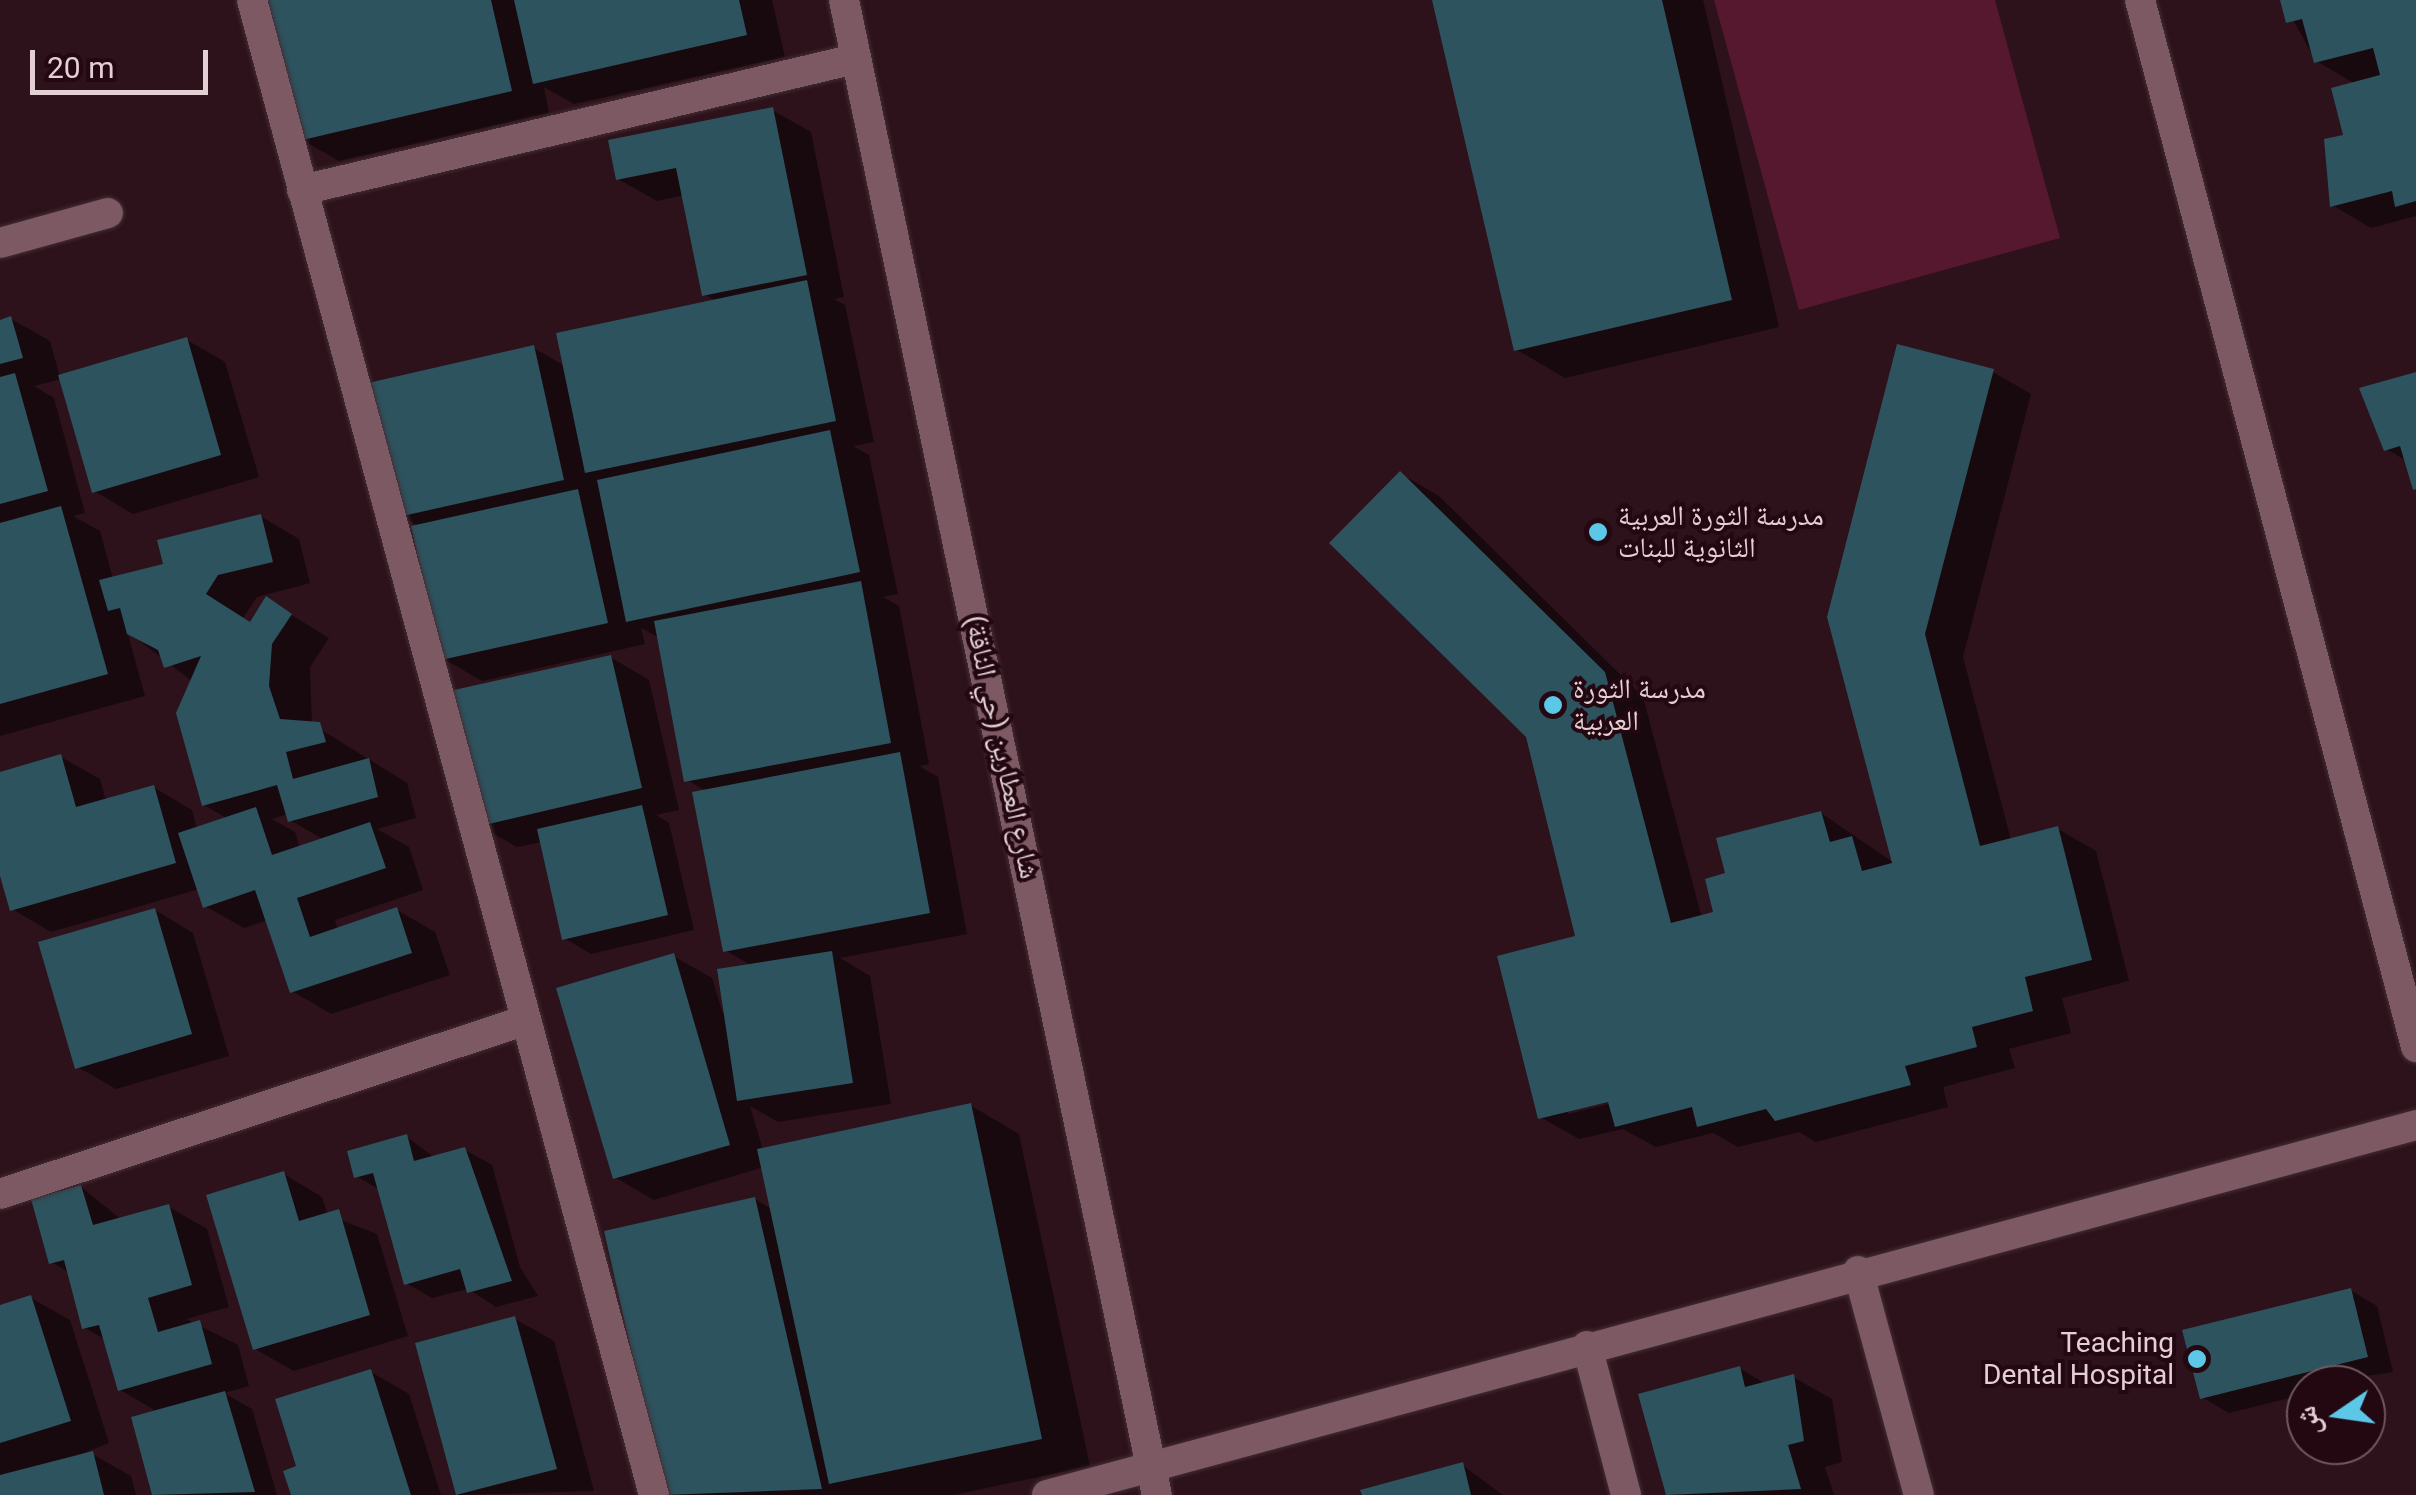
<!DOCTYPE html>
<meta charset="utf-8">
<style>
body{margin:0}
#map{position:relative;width:2416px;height:1495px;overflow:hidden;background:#2d111b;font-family:Roboto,"Noto Naskh Arabic",sans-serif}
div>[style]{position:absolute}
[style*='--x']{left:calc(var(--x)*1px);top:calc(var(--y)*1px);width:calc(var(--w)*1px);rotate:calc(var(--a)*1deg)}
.green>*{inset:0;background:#56182f}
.shadow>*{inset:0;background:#0007}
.building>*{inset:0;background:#2d535f}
.roads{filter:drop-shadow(0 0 2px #422e33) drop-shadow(0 0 2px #422e33)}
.minor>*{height:30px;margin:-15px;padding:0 15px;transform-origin:15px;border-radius:15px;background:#7d5a63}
.dots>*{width:28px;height:28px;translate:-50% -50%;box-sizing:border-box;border:5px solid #230812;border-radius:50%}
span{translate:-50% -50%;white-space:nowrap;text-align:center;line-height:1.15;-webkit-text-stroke:8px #230812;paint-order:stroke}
.poi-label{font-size:28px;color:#e3cfd4}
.left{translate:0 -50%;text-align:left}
.right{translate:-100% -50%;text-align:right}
.street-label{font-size:28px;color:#e3cfd4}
.north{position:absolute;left:2286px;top:1365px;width:100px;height:100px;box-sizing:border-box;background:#230812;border:2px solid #705860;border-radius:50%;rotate:257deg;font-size:28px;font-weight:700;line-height:40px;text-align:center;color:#e3cfd4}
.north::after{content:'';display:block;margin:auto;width:35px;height:45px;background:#5cc7e7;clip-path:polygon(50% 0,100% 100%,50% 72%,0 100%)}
.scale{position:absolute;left:30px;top:50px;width:178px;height:45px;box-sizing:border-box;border:5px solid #e3cfd4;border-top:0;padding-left:12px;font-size:30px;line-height:35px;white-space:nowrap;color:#e3cfd4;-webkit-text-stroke:8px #230812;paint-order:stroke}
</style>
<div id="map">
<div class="green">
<i style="clip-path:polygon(1714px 0,1995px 0,2060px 238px,1799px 310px)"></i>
</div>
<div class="shadow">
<i style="clip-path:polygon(268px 0,772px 0,785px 57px,574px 104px,544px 87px,549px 113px,339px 161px,300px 139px)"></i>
<i style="clip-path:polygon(1435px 0,1703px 0,1779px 327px,1565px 378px,1517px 350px)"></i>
<i style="clip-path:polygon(2282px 0,2416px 0,2416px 216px,2371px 228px,2332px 205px,2356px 84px,2316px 61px)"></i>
<i style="clip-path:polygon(772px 110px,811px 132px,844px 297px,834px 299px,845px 305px,874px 442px,853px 446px,869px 455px,898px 594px,883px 597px,899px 606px,929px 764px,919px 766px,938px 777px,967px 934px,840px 958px,870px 976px,891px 1104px,778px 1122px,750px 1106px,763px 1150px,970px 1105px,1019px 1134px,1090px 1466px,954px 1495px,667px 1495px,755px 1199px,773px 1210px,764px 1167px,654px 1200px,616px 1178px,673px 956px,712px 978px,723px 1014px,752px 966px,725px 950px,706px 791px,687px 780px,660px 638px,641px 628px,645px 644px,482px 681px,444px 659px,420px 527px,400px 516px,534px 348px,565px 366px,717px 302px,704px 294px,684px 195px,657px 201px,618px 179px)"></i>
<i style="clip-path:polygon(evenodd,11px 319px,50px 341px,60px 377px,187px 340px,225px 362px,259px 477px,133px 514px,94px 491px,62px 379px,34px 386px,54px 398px,85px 513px,73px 516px,100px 531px,113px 579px,166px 566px,260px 516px,299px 539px,310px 583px,257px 597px,243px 618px,251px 623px,267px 600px,329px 638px,310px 667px,312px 724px,407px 783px,416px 818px,377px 829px,409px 847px,423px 890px,335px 920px,338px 930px,397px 910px,435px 932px,450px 975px,331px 1014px,292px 991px,268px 920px,244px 928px,205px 906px,199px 889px,51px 932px,12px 909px,0 867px,0 774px,61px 757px,100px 779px,106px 801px,153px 787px,192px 810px,197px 829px,228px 819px,204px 805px,193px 682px,127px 631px,145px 696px,0 736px,0 322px,11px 319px,288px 814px,290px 820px,324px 840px,300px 848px,295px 832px,272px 819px,288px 814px)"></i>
<i style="clip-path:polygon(evenodd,1993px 372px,2031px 394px,1963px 657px,2011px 840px,2058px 829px,2096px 851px,2129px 981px,2062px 998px,2071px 1033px,2009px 1049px,2015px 1068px,1943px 1087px,1948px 1107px,1816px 1142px,1799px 1132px,1738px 1147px,1713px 1133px,1656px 1147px,1623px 1129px,1579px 1139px,1540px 1117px,1578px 938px,1528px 736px,1401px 474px,1439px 496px,1643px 697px,1702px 918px,1716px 914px,1728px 875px,1821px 813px,1894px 863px,1829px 617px,1993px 372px,1620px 1096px,1621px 1101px,1568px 1114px,1568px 1109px,1620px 1096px)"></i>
<i style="clip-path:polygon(2416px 375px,2416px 489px,2407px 461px,2386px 449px)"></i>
<i style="clip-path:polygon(610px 657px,649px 680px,679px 810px,656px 815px,669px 823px,694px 930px,591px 954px,564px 938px,542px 842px,517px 847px,478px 825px)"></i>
<i style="clip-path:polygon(155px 910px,193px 933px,229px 1056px,116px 1089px,78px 1067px)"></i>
<i style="clip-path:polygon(407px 1137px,435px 1158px,465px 1150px,492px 1165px,520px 1267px,538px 1296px,496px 1307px,468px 1289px,432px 1298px,406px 1283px,380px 1190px,356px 1176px)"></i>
<i style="clip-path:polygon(284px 1174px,322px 1197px,328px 1215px,377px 1234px,408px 1336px,294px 1371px,255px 1349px)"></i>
<i style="clip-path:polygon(81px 1187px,122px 1220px,169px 1207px,207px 1229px,229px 1307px,186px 1319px,238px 1345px,249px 1386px,224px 1393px,252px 1409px,277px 1495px,155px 1495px,134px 1418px,158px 1412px,120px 1390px,106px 1340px,85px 1328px,70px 1273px,51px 1262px)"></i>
<i style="clip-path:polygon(2350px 1290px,2377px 1306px,2393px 1372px,2306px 1385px,2306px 1394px,2229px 1413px,2203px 1398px)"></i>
<i style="clip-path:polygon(31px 1298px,70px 1320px,109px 1443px,63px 1461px,92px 1454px,131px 1476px,136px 1495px,0 1495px,0 1308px)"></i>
<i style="clip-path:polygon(515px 1319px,554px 1341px,594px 1491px,459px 1495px,418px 1345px)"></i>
<i style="clip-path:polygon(1739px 1368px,1766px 1384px,1793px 1377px,1832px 1399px,1842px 1462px,1825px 1467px,1834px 1495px,1668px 1495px,1641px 1396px)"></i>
<i style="clip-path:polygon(371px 1372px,409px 1394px,441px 1495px,293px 1495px,299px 1467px)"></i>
<i style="clip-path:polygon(1462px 1465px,1503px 1495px,1364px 1495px)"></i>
</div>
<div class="building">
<i style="clip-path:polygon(266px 0,491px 0,512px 91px,298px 141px)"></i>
<i style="clip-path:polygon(514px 0,739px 0,747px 35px,533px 84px)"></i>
<i style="clip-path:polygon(1432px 0,1662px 0,1732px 300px,1514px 351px)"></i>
<i style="clip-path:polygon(2280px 0,2416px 0,2416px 201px,2395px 207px,2392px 191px,2330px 207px,2324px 139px,2343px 135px,2331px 88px,2380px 75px,2373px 48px,2314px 63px,2302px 19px,2286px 23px)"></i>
<i style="clip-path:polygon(773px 107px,807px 275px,702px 296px,676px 168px,616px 180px,608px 140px)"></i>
<i style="clip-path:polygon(807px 280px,836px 421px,585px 473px,556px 333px)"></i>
<i style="clip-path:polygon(11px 316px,23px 358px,0 364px,0 320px)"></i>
<i style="clip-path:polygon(187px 337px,221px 455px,92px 493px,58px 375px)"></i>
<i style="clip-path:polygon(1897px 344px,1994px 369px,1925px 634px,1980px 846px,2058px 826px,2092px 960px,2025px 977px,2033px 1011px,1972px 1027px,1977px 1047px,1905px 1066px,1911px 1085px,1775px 1121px,1766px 1109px,1697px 1127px,1692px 1107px,1615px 1127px,1608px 1102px,1538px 1119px,1497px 956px,1575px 936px,1526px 737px,1329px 543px,1400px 471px,1605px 672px,1671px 923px,1713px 912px,1705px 879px,1725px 873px,1716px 838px,1821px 811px,1830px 842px,1852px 836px,1862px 871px,1892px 863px,1827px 617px)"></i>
<i style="clip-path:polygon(534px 345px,564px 480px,398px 517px,368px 383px)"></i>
<i style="clip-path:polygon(2416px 372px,2416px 489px,2413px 490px,2400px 446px,2384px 451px,2359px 388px)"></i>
<i style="clip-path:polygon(15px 373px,48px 491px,0 504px,0 377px)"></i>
<i style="clip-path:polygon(830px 430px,860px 572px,626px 622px,597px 480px)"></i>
<i style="clip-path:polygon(578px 489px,608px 623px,441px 660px,411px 526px)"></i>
<i style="clip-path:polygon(61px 506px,108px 674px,0 704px,0 523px)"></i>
<i style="clip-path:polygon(261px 514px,273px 562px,218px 575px,206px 594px,250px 622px,266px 596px,292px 614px,272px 644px,269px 686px,280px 719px,320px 722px,326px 742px,286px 752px,293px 779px,369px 758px,378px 797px,288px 822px,277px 785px,202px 806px,176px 713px,201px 656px,164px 668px,158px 650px,127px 634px,120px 608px,108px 611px,99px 580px,163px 564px,157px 540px)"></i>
<i style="clip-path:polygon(861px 581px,891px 743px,684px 782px,654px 621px)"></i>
<i style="clip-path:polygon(611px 655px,642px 788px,476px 827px,445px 692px)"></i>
<i style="clip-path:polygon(900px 752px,930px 913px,723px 952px,692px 792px)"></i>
<i style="clip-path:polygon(61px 754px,76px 807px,154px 785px,176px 863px,10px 911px,0 876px,0 772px)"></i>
<i style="clip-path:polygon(642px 805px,668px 915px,562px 940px,537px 829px)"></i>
<i style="clip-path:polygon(256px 807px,272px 855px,370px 822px,386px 868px,297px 898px,310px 937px,397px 907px,412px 953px,290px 993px,255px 890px,203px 908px,178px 833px)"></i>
<i style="clip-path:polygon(155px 908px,192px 1034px,75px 1069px,38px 942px)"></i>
<i style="clip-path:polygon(832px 951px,853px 1083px,737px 1101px,717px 969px)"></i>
<i style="clip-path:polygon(674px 953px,730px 1145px,613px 1179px,556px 988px)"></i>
<i style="clip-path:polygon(971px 1103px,1042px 1439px,829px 1484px,757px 1149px)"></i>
<i style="clip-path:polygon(407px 1134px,414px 1161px,465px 1147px,512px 1281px,467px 1293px,460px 1269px,404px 1285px,373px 1173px,354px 1178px,347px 1151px)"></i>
<i style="clip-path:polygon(284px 1171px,299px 1221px,339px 1209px,370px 1315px,253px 1350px,206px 1195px)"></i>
<i style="clip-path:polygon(81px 1185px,93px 1225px,169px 1204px,192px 1285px,148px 1298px,158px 1332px,200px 1320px,212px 1364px,118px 1391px,99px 1325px,82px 1329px,64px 1260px,49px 1264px,31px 1199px)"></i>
<i style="clip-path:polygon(755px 1197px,822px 1489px,664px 1495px,604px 1231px)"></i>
<i style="clip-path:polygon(2351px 1288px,2368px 1357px,2200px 1399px,2182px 1330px)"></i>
<i style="clip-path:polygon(31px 1295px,71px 1421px,0 1443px,0 1305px)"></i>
<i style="clip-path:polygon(515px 1316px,557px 1469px,456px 1495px,415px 1343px)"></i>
<i style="clip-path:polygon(1740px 1366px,1745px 1387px,1794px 1374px,1804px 1441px,1788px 1445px,1801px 1489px,1666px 1495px,1638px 1394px)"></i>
<i style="clip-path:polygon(371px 1369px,411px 1495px,291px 1495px,283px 1471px,296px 1466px,275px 1399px)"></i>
<i style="clip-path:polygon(225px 1391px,255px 1492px,152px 1495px,131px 1417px)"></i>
<i style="clip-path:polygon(93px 1451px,104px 1495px,0 1495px,0 1475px)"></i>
<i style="clip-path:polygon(1463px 1462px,1471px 1495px,1362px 1495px,1360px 1490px)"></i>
</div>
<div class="roads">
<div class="minor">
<i style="--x:252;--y:0;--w:1548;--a:74.95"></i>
<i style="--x:844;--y:0;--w:1527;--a:78.18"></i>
<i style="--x:2140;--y:0;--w:1083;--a:75.23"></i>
<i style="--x:302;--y:190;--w:568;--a:-13.33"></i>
<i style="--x:0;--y:243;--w:112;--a:-15.5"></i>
<i style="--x:0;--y:1194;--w:548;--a:-18.3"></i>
<i style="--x:1858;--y:1271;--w:232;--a:74.8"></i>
<i style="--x:1587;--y:1346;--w:154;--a:75.3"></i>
<i style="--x:1047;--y:1495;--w:1418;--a:-15.12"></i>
</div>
</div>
<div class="dots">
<i style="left:1598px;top:532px;background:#5cc7e7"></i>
<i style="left:1553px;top:705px;background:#5cc7e7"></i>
<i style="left:2197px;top:1359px;background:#5cc7e7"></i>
</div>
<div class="poi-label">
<span class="left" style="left:1618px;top:532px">مدرسة الثورة العربية<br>الثانوية للبنات</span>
<span class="left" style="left:1573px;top:705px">مدرسة الثورة<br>العربية</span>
<span class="right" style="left:2174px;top:1359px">Teaching<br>Dental Hospital</span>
</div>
<div class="street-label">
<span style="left:1002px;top:747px;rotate:78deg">شارع العطارين (حي الناقة)</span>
</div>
<div class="north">ش</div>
<div class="scale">20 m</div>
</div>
